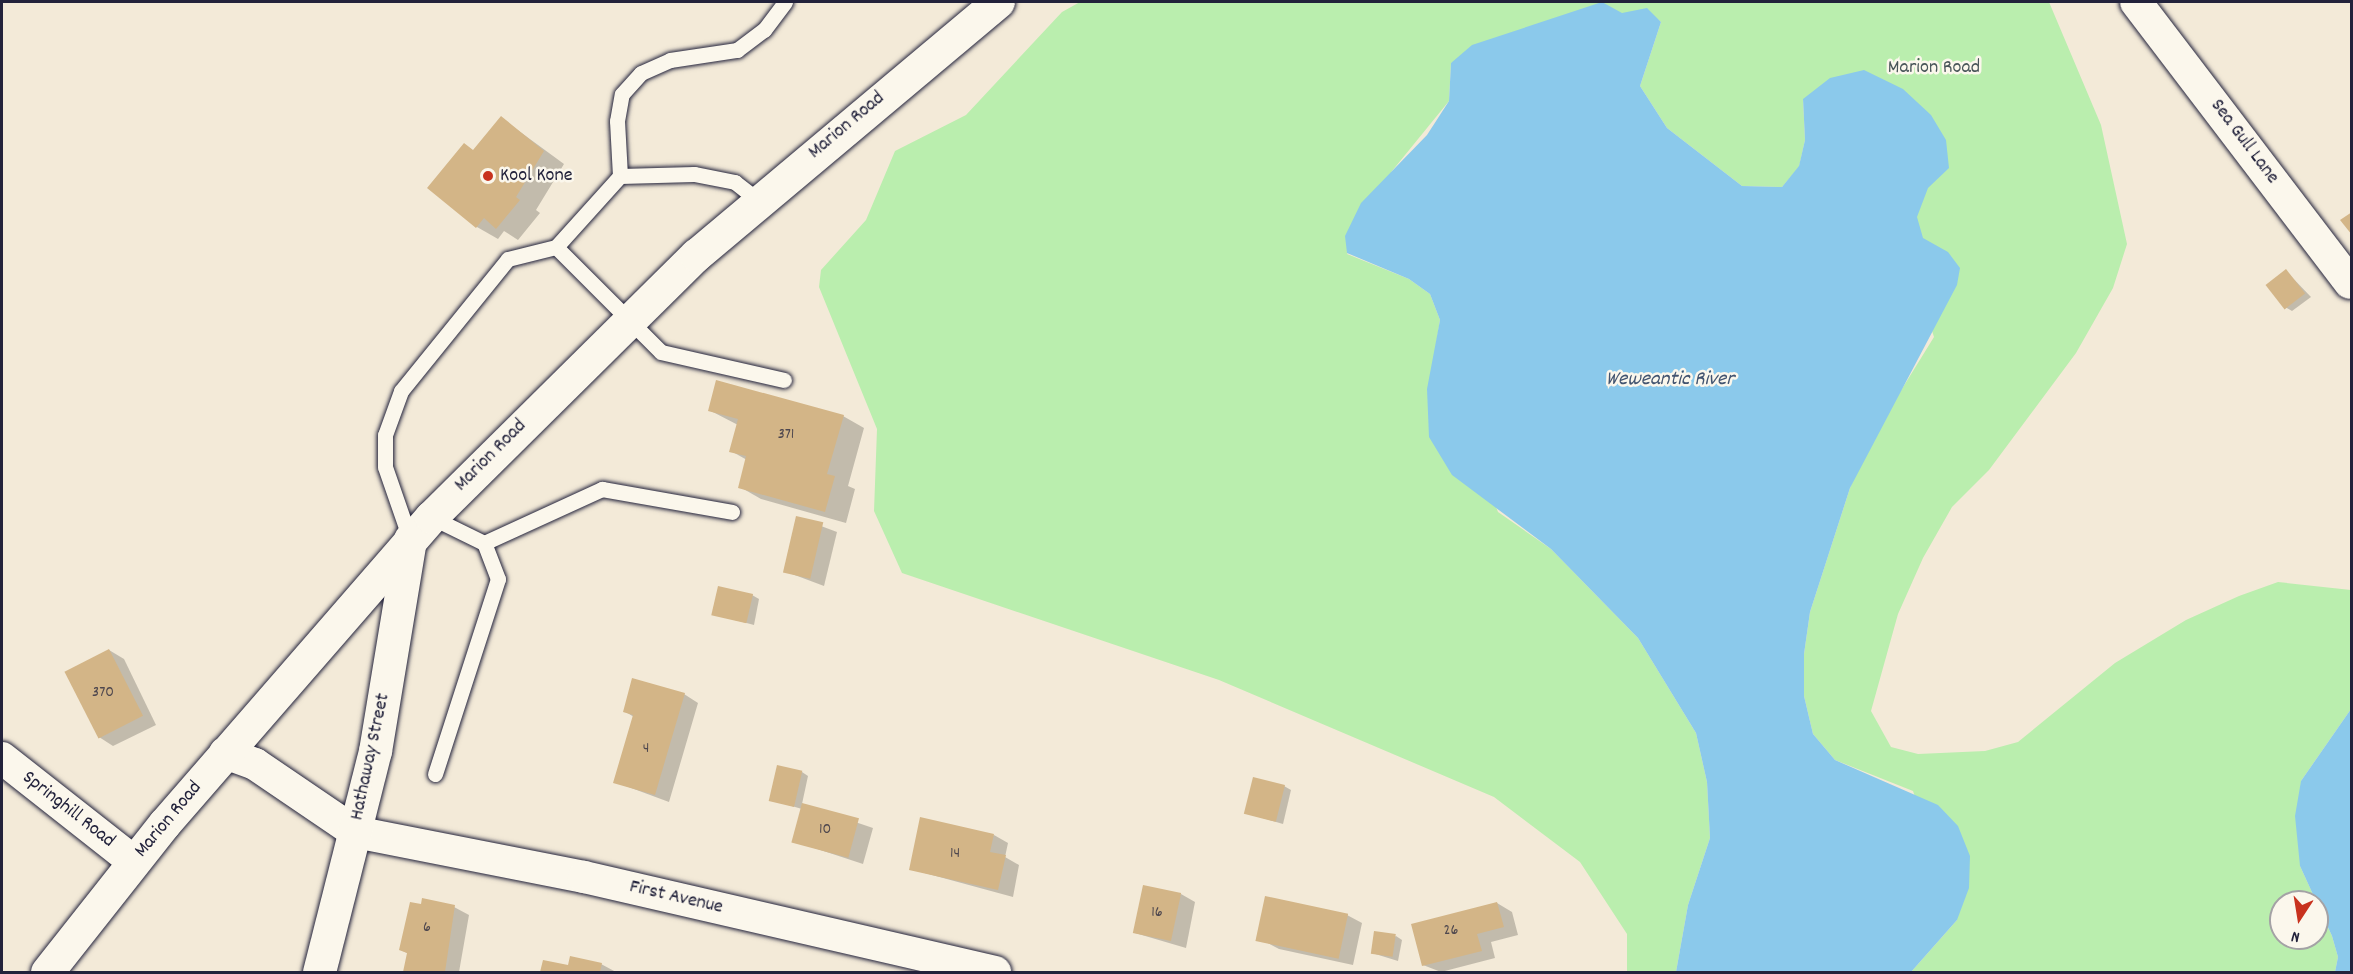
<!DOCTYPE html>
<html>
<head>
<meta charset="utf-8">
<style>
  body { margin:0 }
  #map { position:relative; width:2353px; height:974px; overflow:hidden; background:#f3ead8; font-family:Dekko,sans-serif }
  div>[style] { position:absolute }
  .green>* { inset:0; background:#baeeae }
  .water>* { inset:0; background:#8bc9eb }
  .shadow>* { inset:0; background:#0003 }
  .building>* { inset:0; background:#d3b587; transform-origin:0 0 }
  .roads { filter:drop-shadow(0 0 2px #22223b) drop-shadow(0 0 2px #22223b) }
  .lane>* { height:15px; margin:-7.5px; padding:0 7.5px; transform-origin:7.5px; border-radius:7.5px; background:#fbf7ec }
  .street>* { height:32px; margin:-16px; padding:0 16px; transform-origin:16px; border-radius:16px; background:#fbf7ec }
  .secondary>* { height:33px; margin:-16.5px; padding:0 16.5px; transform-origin:16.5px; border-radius:16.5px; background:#fbf7ec }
  .primary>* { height:33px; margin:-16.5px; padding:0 16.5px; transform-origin:16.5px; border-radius:16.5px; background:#fbf7ec }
  .dots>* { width:16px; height:16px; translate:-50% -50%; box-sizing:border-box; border:3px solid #fbf7ec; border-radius:50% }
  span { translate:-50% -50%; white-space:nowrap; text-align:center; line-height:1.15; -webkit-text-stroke:5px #fbf7ec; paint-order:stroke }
  .number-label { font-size:16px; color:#4e474e }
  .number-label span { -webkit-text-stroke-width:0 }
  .park-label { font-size:20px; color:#485558 }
  .street-label { font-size:20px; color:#22223b }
  .poi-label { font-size:20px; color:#22223b }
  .left { translate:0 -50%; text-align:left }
  .water-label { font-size:21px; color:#425470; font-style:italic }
  .frame { position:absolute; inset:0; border:3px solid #22223b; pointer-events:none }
  .north { position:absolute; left:2269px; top:890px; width:60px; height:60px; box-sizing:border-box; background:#fbf7ec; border:2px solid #a4a2a5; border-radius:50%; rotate:192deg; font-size:16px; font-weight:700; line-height:24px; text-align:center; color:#22223b }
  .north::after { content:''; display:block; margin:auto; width:21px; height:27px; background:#c8321e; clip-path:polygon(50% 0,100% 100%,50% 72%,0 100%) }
</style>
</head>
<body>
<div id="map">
  <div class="green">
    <i style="clip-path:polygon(evenodd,1080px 2px,2049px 2px,2101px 125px,2127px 244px,2113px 288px,2076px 353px,1989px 470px,1952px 507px,1923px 558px,1898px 614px,1871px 711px,1891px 747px,1918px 754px,1985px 751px,2018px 742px,2115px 663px,2186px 620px,2239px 596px,2278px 582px,2351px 590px,2351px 709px,2301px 781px,2300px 866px,2332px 936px,2338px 957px,2335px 972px,1911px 972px,1957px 920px,1913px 791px,1835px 760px,1813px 734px,1804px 696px,1804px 654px,1810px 612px,1850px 488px,1871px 439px,1934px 337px,1902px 236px,1803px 99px,1805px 140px,1799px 167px,1782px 187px,1742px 186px,1667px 128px,1640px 86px,1661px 22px,1645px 9px,1451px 63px,1449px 101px,1392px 171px,1347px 254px,1409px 279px,1430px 294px,1440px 320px,1435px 351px,1498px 512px,1551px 549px,1638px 638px,1696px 733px,1707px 782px,1710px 838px,1688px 905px,1676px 972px,1627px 972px,1627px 934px,1580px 862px,1494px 797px,1219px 680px,902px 573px,874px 511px,877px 429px,819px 287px,821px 270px,866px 220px,895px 151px,966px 115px,1062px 12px,1080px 2px,2281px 902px,2317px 902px,2317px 938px,2281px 938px,2281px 902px)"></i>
  </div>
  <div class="water">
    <i style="clip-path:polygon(1602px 2px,1622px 13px,1647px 8px,1661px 22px,1640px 86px,1667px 128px,1742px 186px,1782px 187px,1799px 166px,1805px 140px,1803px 99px,1830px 78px,1864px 70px,1903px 89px,1931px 115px,1946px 140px,1949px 168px,1928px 188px,1917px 217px,1923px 238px,1948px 252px,1960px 268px,1957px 285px,1850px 488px,1810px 612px,1804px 654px,1804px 696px,1813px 734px,1835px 760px,1938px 805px,1958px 826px,1970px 856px,1969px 888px,1957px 920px,1911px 972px,1676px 972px,1688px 905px,1710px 838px,1707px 782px,1696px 733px,1638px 638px,1551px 549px,1452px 475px,1429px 437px,1427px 389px,1440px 320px,1430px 294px,1409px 279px,1347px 253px,1345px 236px,1361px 203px,1427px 135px,1449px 101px,1451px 63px,1472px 45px)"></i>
    <i style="clip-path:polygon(2351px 709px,2351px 972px,2335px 972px,2338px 957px,2332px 936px,2300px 866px,2295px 816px,2301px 781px)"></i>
  </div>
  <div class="shadow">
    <i style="clip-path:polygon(501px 118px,564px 164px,536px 210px,540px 213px,518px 240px,504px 231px,498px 239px,477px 227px,465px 145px,474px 151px)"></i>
    <i style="clip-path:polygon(2286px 271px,2311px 297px,2292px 311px,2285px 307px)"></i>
    <i style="clip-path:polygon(709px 410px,843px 416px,864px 428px,848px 486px,855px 489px,846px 523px,761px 499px,740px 487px,747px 460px,731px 451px,738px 425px)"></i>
    <i style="clip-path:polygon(797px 517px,837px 532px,824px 586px,784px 571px)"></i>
    <i style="clip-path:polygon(752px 595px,759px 599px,754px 625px,713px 614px)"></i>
    <i style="clip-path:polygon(109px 650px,124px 659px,156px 725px,113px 746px,99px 737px)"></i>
    <i style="clip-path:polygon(684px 694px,698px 703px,669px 802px,615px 782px,634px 717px,624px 711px)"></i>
    <i style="clip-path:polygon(802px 772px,808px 776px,802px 804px,873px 828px,863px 864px,793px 841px,802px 809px,771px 800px)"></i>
    <i style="clip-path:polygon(1284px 786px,1291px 790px,1283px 824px,1246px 813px)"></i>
    <i style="clip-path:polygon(994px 835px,1008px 843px,1005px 857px,1019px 865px,1013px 897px,910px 869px)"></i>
    <i style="clip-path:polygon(1181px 894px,1195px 902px,1186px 948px,1135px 933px)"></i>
    <i style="clip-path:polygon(1497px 903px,1512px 912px,1518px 935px,1491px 942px,1495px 958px,1441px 972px,1423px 965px)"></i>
    <i style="clip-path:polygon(454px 907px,469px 915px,459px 972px,404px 972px,409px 954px,401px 950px)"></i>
    <i style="clip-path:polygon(1347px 915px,1362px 923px,1353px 965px,1279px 949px,1264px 941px)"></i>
    <i style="clip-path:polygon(1396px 936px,1402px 940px,1398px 961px,1372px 953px)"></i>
    <i style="clip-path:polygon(544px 962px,570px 967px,601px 964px,616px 972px,542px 972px)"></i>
  </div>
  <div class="building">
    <i style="clip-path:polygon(501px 116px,544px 151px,516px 197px,520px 200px,496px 229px,484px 218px,476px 228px,427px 188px,464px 143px,473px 150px)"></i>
    <i style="clip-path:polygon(2352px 212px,2352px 235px,2340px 220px)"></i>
    <i style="left:2286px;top:269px;width:31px;height:26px;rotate:52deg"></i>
    <i style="clip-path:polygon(716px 380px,844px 415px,827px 474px,835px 476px,825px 512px,738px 488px,746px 456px,729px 452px,738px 419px,708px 411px)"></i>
    <i style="left:796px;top:516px;width:28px;height:58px;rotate:13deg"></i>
    <i style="left:718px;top:586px;width:36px;height:30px;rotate:13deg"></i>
    <i style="left:109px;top:649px;width:75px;height:50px;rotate:63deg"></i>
    <i style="clip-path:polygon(632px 678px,685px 693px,655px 795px,613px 783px,633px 715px,623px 712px)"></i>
    <i style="left:777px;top:765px;width:26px;height:37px;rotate:13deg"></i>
    <i style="left:1253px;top:777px;width:33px;height:38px;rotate:14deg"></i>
    <i style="left:802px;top:803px;width:59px;height:41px;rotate:15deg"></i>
    <i style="clip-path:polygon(920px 817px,994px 834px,990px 852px,1006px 855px,998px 890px,909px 870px)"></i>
    <i style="left:1143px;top:885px;width:39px;height:49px;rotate:12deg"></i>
    <i style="left:1265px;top:896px;width:85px;height:46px;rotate:12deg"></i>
    <i style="clip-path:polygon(422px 898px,455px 905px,445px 972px,403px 972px,407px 953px,399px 950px,410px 902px,421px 904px)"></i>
    <i style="clip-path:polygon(1497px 902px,1504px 927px,1477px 934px,1482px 951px,1422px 966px,1411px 924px)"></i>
    <i style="left:1374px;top:931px;width:22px;height:23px;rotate:8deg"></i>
    <i style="clip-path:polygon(570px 956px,602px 963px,600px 972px,540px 972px,543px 960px,568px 965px)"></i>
  </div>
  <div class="roads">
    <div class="lane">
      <i style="left:620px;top:176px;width:96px;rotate:132deg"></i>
      <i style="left:556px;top:247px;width:148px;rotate:45deg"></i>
      <i style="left:661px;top:352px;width:126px;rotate:12.8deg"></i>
      <i style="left:759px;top:201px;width:31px;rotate:-142deg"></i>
      <i style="left:735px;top:182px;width:42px;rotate:-169deg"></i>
      <i style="left:694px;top:174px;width:74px;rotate:178.5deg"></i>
      <i style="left:620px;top:176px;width:55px;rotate:-93.1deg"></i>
      <i style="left:617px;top:121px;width:27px;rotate:-80deg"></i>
      <i style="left:622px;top:94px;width:28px;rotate:-48deg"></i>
      <i style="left:641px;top:73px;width:32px;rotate:-24deg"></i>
      <i style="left:670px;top:60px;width:68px;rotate:-8.5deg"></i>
      <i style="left:737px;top:50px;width:34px;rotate:-37deg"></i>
      <i style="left:764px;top:30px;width:35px;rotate:-53deg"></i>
      <i style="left:431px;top:517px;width:59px;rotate:26.1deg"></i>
      <i style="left:484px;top:543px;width:130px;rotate:-24.6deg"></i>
      <i style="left:602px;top:489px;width:132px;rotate:10deg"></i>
      <i style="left:410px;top:539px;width:76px;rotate:-109.1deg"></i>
      <i style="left:385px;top:467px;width:32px;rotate:-90deg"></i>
      <i style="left:385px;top:435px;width:47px;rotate:-70deg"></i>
      <i style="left:401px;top:391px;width:170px;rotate:-51deg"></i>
      <i style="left:508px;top:259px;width:49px;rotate:-14deg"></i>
      <i style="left:435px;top:774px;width:205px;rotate:-72.1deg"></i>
      <i style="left:498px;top:579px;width:39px;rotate:-111deg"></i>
    </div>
    <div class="street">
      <i style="left:2136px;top:2px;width:353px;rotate:52.7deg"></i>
      <i style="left:225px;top:753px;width:32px;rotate:20deg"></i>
      <i style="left:255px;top:764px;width:121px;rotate:34.2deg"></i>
      <i style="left:355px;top:832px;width:233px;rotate:11.1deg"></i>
      <i style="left:584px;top:877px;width:422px;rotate:13deg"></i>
      <i style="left:2px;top:758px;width:168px;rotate:38.2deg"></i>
    </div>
    <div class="secondary">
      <i style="left:319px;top:972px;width:228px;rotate:-75.8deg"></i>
      <i style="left:375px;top:751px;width:215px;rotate:-80.6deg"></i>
    </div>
    <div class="primary">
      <i style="left:47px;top:972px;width:189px;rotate:-51.7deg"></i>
      <i style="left:164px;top:824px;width:407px;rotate:-49deg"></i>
      <i style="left:431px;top:517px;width:373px;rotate:-44.7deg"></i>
      <i style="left:696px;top:255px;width:394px;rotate:-40deg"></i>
    </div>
  </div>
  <div class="dots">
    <i style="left:488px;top:176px;background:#c8321e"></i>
  </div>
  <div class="number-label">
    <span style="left:786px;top:435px">371</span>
    <span style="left:103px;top:693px">370</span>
    <span style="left:646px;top:749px">4</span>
    <span style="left:825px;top:830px">10</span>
    <span style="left:955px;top:854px">14</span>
    <span style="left:1157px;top:913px">16</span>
    <span style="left:427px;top:928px">6</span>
    <span style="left:1451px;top:931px">26</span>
  </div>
  <div class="park-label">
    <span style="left:1934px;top:68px">Marion Road</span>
  </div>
  <div class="street-label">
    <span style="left:847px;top:126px;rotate:-40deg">Marion Road</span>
    <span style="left:2244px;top:142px;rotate:53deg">Sea Gull Lane</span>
    <span style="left:491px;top:456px;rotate:-45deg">Marion Road</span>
    <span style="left:371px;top:757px;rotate:-78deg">Hathaway Street</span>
    <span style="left:68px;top:810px;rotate:38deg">Springhill Road</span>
    <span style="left:169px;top:820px;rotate:-50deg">Marion Road</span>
    <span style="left:676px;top:898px;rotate:13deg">First Avenue</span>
  </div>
  <div class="poi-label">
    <span class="left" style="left:500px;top:176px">Kool Kone</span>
  </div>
  <div class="water-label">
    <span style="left:1670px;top:380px">Weweantic River</span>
  </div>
  <div class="frame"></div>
  <div class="north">N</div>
</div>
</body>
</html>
